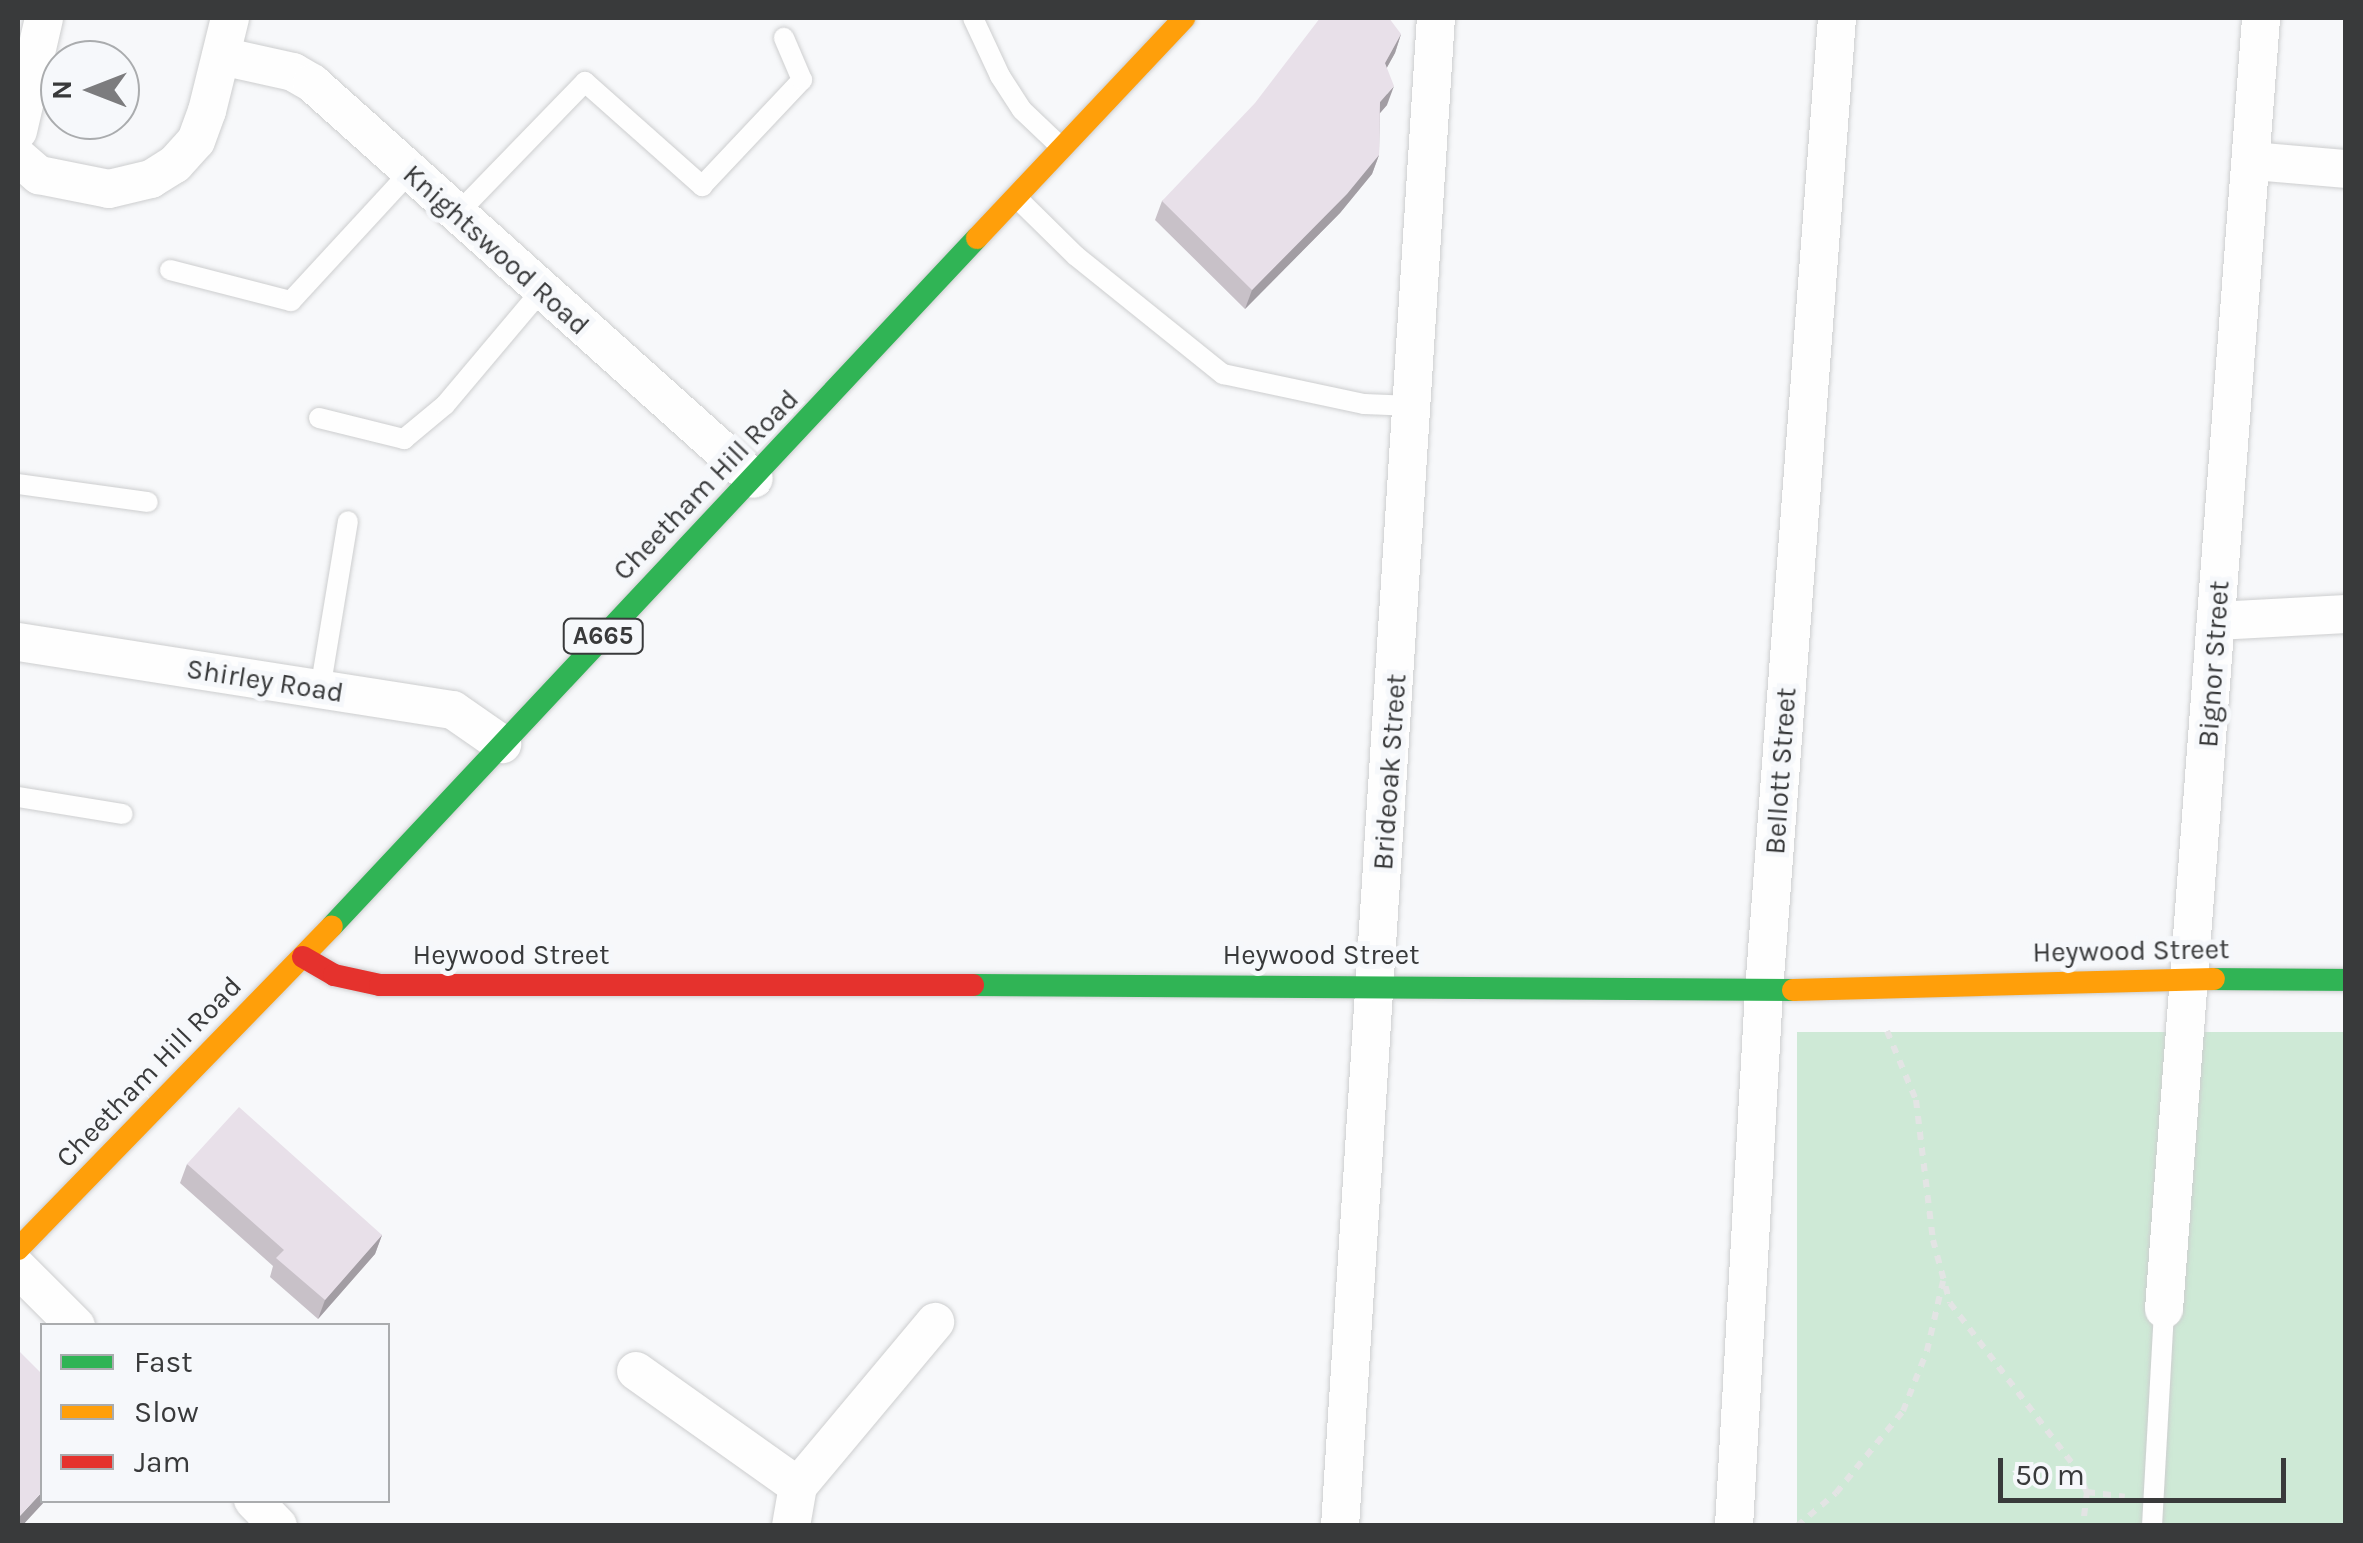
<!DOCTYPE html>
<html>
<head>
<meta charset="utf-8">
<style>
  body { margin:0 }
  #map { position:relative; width:2363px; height:1543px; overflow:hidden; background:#f7f8fa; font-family:Karla,sans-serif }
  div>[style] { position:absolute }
  .green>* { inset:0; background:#cee9d6; transform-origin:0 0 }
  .path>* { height:6px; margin-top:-3px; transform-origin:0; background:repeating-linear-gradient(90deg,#e3e4e4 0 8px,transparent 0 16px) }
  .roads { filter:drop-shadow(0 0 2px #cdcecf) drop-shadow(0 0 2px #cdcecf) }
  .lane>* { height:20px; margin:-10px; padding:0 10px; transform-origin:10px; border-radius:10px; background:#fefefe }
  .street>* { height:38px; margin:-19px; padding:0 19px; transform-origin:19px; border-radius:19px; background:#fefefe }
  .fast>* { height:22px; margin:-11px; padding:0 11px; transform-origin:11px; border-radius:11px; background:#30b455 }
  .slow>* { height:22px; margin:-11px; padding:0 11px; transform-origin:11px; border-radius:11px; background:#ff9f0a }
  .jam>* { height:22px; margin:-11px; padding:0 11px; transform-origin:11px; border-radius:11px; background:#e5322d }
  .wall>* { inset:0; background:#c8c1c8 }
  .shaded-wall>* { inset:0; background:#a29da3 }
  .building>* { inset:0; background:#e8e0e9 }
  span { translate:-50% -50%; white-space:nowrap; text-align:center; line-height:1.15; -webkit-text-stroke:10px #f6f8fb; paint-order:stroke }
  .shield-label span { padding:2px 8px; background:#f6f8fb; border:2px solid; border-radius:8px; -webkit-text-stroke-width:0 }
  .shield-label { font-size:25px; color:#393a3b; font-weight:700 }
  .street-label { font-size:28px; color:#393a3b }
  .frame { position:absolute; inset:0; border:20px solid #393a3b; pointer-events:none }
  .legend { position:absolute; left:40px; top:1323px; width:350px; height:180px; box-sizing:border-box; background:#f6f8fb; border:2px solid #aaacae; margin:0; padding:12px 18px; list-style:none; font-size:30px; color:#393a3b }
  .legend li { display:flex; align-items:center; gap:20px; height:50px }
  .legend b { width:50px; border:2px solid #aaacae }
  .north { position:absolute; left:40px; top:40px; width:100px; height:100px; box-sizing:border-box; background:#f6f8fb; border:2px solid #aaacae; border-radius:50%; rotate:270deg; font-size:28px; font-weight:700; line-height:40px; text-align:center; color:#393a3b }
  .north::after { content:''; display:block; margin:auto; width:35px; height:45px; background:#7c7c7e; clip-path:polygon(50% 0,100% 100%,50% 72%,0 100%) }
  .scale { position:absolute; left:1998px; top:1458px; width:288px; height:45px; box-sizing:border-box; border:5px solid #393a3b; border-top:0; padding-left:12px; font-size:30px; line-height:35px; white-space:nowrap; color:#393a3b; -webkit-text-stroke:8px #f6f8fb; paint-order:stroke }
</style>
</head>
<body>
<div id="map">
  <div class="green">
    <i style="left:2345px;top:1032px;width:493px;height:548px;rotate:90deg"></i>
  </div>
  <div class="path">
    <i style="left:1887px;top:1031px;width:75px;rotate:67.2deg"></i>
    <i style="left:1916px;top:1100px;width:141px;rotate:83.1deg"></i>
    <i style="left:1933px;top:1240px;width:65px;rotate:74.9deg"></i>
    <i style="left:1950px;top:1303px;width:210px;rotate:52.7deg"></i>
    <i style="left:2077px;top:1470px;width:24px;rotate:66deg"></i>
    <i style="left:2087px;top:1492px;width:34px;rotate:97deg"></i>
    <i style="left:2087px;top:1492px;width:38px;rotate:7deg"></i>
    <i style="left:1797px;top:1526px;width:51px;rotate:-40.2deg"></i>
    <i style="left:1836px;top:1493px;width:106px;rotate:-50.7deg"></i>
    <i style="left:1903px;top:1411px;width:65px;rotate:-68.2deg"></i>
    <i style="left:1927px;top:1351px;width:72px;rotate:-77.1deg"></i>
  </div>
  <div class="roads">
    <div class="lane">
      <i style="left:973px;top:18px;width:64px;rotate:65deg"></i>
      <i style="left:1000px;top:76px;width:40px;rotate:57.1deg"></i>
      <i style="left:1022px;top:110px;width:54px;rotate:43.5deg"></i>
      <i style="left:1018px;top:199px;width:81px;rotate:44.5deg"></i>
      <i style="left:1076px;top:256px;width:189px;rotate:38.8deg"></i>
      <i style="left:1223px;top:374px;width:144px;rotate:12deg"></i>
      <i style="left:1364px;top:404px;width:49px;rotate:2.3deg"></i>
      <i style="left:457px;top:214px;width:184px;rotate:-45.9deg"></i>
      <i style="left:585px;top:82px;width:157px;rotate:41.6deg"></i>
      <i style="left:702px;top:186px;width:146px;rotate:-46.7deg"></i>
      <i style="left:802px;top:80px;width:46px;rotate:-113.2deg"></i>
      <i style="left:170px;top:270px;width:125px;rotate:14.4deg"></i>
      <i style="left:291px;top:301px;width:176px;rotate:-47.3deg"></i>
      <i style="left:319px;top:418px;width:88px;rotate:13.9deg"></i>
      <i style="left:404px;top:439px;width:53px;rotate:-39.7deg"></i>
      <i style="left:445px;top:405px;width:149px;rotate:-49.9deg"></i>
      <i style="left:18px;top:484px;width:131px;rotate:7.9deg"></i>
      <i style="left:320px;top:690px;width:171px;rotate:-80.6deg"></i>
      <i style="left:18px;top:797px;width:106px;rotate:9.2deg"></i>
      <i style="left:2152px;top:1526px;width:217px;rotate:-86.8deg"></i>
    </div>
    <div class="street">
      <i style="left:221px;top:56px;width:74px;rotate:12.5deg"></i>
      <i style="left:293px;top:72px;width:22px;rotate:30deg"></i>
      <i style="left:312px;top:83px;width:593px;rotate:41.86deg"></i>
      <i style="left:18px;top:131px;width:116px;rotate:-77deg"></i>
      <i style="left:18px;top:157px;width:28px;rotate:41deg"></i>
      <i style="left:39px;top:175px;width:71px;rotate:11.3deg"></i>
      <i style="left:109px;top:189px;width:43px;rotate:-13.4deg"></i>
      <i style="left:151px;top:179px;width:28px;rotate:-32deg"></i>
      <i style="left:175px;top:164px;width:31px;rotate:-48deg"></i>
      <i style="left:196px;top:141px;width:32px;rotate:-70deg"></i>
      <i style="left:207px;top:111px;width:96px;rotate:-76.1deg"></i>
      <i style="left:2253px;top:161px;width:93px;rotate:4.9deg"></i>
      <i style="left:2217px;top:621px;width:129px;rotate:-3.1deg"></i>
      <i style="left:18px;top:642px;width:440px;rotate:8.9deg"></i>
      <i style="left:453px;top:710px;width:60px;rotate:34.8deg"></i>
      <i style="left:18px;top:1268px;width:82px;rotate:45deg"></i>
      <i style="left:2164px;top:1309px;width:1295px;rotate:-85.7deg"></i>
      <i style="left:636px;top:1371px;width:199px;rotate:35.4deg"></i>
      <i style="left:253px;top:1500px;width:36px;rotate:46deg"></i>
      <i style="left:791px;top:1526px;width:41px;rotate:-80.1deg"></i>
      <i style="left:798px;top:1486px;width:214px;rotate:-50.1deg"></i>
      <i style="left:1340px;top:1526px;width:1511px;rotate:-86.36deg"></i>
      <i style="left:1734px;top:1526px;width:536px;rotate:-86.79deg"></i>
      <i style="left:1764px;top:991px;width:976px;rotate:-85.71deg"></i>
    </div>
    <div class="fast">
      <i style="left:332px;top:926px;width:943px;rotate:-46.85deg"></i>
      <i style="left:2214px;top:979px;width:132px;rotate:0.4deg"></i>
      <i style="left:973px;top:985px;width:820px;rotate:0.35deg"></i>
    </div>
    <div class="slow">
      <i style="left:977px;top:238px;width:302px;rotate:-46.7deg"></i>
      <i style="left:1793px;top:990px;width:421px;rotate:-1.5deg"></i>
      <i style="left:18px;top:1249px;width:450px;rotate:-45.8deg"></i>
    </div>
    <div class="jam">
      <i style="left:303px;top:957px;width:36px;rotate:30deg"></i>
      <i style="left:334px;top:975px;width:47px;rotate:12.3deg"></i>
      <i style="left:380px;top:985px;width:593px"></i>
    </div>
  </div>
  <div class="wall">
    <i style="clip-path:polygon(1401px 34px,1395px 53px,1387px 67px,1387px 105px,1380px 113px,1379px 155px,1372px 174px,1340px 213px,1245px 309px,1155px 220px,1162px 201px)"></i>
    <i style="clip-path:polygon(187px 1164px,382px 1235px,375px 1254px,318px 1319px,270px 1277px,273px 1266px,180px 1183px)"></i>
  </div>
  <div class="shaded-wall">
    <i style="clip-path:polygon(1401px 34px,1395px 53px,1379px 82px,1385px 63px)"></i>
    <i style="clip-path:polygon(1394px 86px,1387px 105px,1373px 121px,1380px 102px)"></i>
    <i style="clip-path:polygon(1379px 155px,1372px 174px,1340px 213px,1245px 309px,1252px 290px)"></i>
    <i style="clip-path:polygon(382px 1235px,375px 1254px,318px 1319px,325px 1300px)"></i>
    <i style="clip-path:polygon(42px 1492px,42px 1500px,46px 1500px,22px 1526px,18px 1526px,18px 1518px)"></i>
  </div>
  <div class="building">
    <i style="clip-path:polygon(1320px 18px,1389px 18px,1401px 34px,1385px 63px,1394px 86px,1380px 102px,1379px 155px,1347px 194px,1252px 290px,1162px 201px,1255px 103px)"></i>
    <i style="clip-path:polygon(239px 1107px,382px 1235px,325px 1300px,276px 1258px,284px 1250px,187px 1164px)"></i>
    <i style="clip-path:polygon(18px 1350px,42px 1374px,42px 1492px,18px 1518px)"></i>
  </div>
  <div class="shield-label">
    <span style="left:603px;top:636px">A665</span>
  </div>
  <div class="street-label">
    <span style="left:496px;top:250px;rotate:42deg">Knightswood Road</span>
    <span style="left:706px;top:485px;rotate:-46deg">Cheetham Hill Road</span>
    <span style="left:2214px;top:664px;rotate:-86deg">Bignor Street</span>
    <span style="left:265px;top:681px;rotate:9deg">Shirley Road</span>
    <span style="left:1781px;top:771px;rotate:-86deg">Bellott Street</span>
    <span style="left:1390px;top:772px;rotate:-86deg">Brideoak Street</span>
    <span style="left:2131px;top:951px;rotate:-1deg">Heywood Street</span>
    <span style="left:511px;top:955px">Heywood Street</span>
    <span style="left:1321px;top:955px">Heywood Street</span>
    <span style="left:149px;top:1072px;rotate:-46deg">Cheetham Hill Road</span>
  </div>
  <div class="frame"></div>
  <ul class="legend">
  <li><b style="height:12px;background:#30b455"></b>Fast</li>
  <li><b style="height:12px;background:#ff9f0a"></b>Slow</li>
  <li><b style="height:12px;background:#e5322d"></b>Jam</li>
  </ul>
  <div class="north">N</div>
  <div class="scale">50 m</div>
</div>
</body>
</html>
